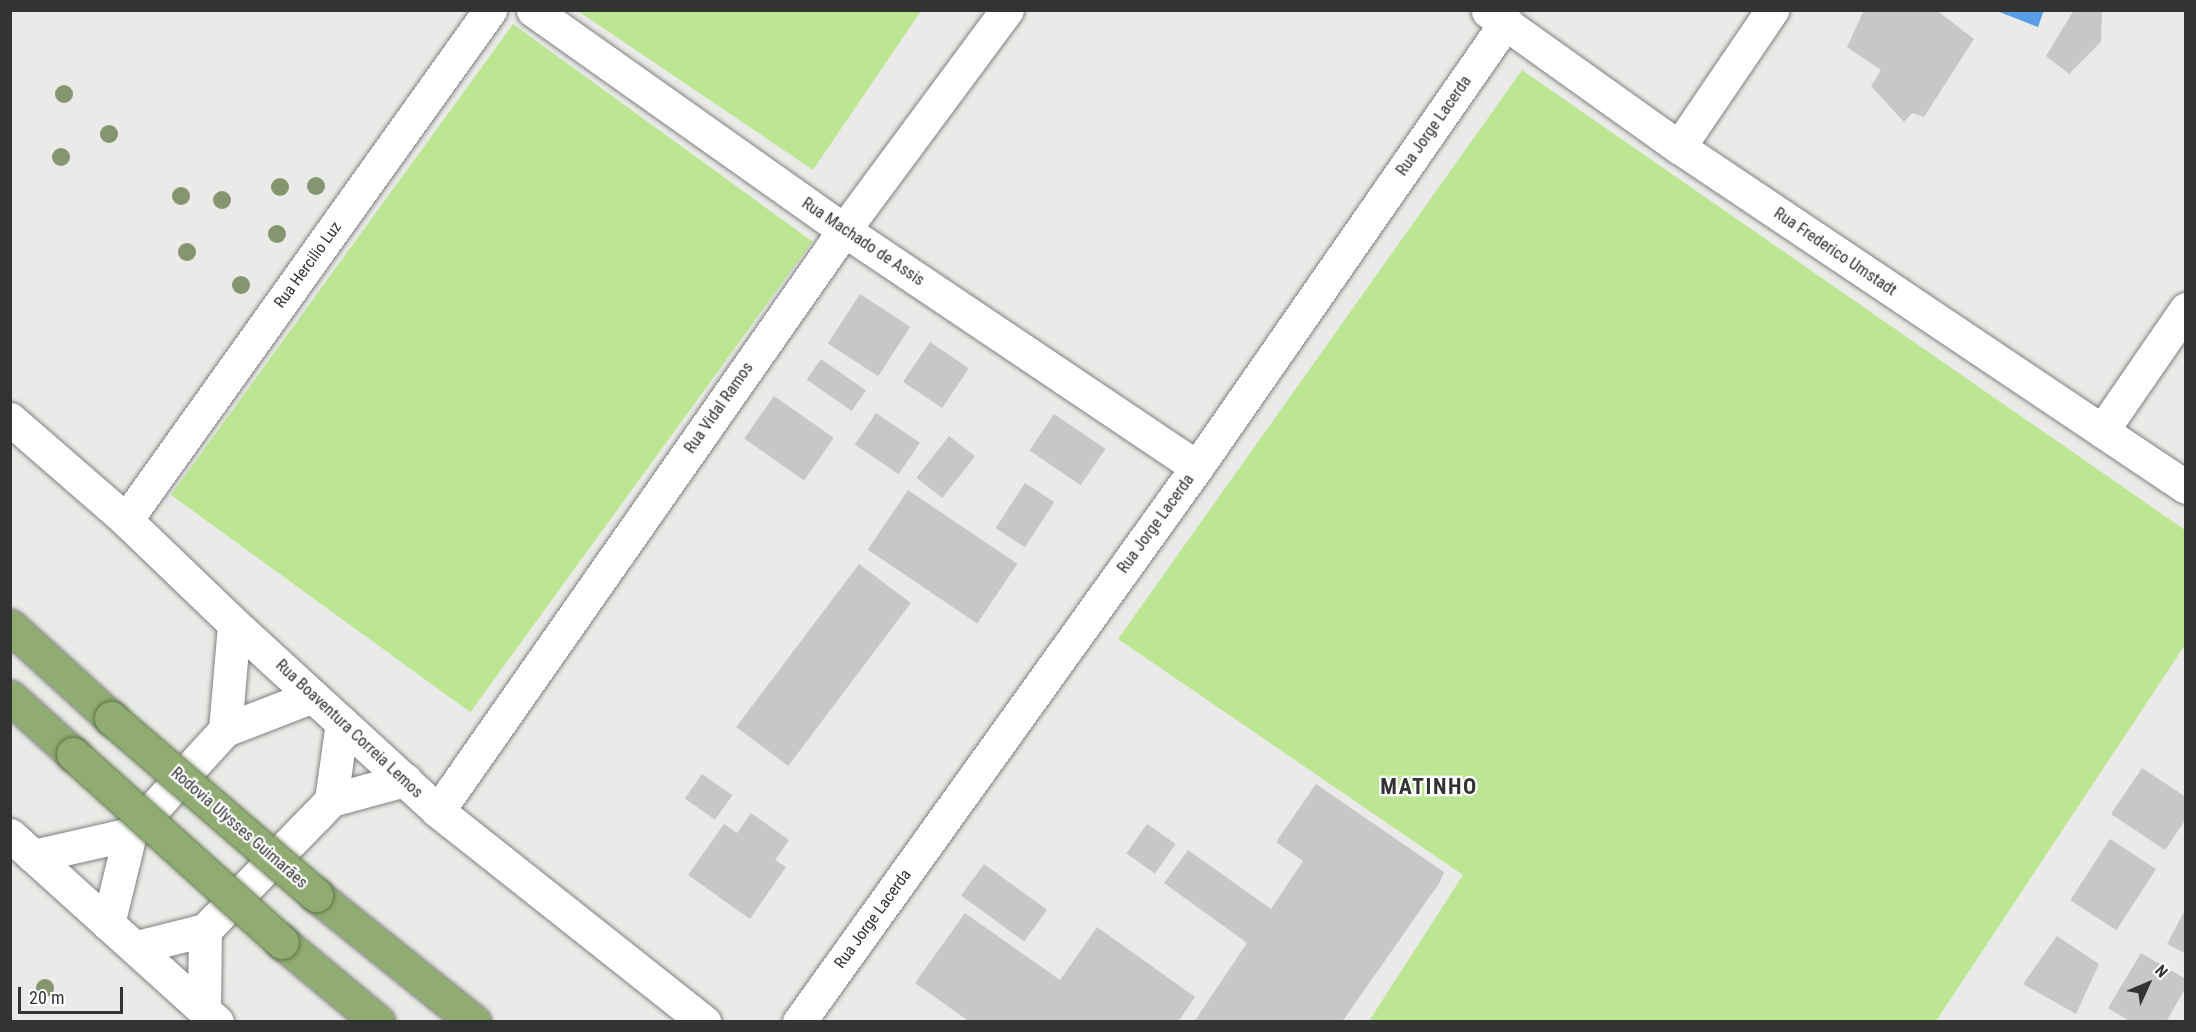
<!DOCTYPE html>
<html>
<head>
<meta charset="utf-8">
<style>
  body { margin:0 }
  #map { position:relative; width:2196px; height:1032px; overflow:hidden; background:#eaebe8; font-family:"Roboto Condensed",sans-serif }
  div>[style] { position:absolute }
  .green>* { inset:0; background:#bde694; transform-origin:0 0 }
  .water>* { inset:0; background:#589fe7 }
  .building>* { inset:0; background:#c7c8c5; transform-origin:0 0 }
  .roads { filter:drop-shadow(0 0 2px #7f817e) drop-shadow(0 0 2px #7f817e) }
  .minor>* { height:33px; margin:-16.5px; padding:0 16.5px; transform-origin:16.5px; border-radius:16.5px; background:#fff }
  .tertiary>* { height:33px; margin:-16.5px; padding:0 16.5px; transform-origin:16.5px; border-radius:16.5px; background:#fff }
  .trunk>* { height:33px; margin:-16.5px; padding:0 16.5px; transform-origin:16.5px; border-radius:16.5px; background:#90ac73 }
  .bridges { filter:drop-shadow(0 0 2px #5e7446) drop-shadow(0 0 2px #5e7446) }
  .trunk-bridge>* { height:33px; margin:-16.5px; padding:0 16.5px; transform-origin:16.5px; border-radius:16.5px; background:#90ac73 }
  .trees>* { width:18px; height:18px; margin:-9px; border-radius:50%; background:#85956f }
  span { translate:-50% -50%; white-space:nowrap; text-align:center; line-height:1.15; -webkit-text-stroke:4.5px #fff; paint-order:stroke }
  .street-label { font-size:16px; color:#333332 }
  .district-label { font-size:22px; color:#333332; font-weight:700; letter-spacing:1.5px }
  .frame { position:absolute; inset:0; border:12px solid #333332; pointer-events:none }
  .north { position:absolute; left:2118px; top:954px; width:60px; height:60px; -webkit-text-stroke:4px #fff; paint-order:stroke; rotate:46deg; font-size:16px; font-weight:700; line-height:24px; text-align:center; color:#333332 }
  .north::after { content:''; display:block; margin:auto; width:21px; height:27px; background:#333332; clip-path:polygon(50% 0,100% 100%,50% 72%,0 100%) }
  .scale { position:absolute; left:18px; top:987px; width:105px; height:27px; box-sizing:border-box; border:3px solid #333332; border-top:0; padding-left:8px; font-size:18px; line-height:21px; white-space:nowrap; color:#333332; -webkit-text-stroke:4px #fff; paint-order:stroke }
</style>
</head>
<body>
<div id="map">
  <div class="green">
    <i style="clip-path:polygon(578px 11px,921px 11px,813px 170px)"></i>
    <i style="left:513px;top:24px;width:370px;height:582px;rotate:36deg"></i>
    <i style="clip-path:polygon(1522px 70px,2185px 530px,2185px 645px,1936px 1021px,1369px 1021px,1463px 875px,1118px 639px)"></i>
  </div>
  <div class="water">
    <i style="clip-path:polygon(2044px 10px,2038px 27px,1997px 11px,1997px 10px)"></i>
  </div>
  <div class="building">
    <i style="clip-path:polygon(1864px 10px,1936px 10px,1974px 39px,1924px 117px,1912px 113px,1904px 122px,1871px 86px,1881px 70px,1847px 47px)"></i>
    <i style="clip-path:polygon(2074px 10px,2102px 11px,2101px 42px,2069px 74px,2046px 56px)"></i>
    <i style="left:860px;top:294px;width:60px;height:59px;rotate:33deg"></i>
    <i style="left:930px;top:342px;width:47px;height:48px;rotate:34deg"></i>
    <i style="left:821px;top:359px;width:55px;height:25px;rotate:35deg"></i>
    <i style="left:774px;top:396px;width:73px;height:52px;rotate:35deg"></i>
    <i style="left:876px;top:413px;width:53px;height:38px;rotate:34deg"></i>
    <i style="left:1054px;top:414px;width:62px;height:44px;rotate:34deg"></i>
    <i style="left:949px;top:436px;width:33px;height:53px;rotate:38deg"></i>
    <i style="left:1025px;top:483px;width:35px;height:54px;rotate:33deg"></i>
    <i style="left:908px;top:490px;width:132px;height:72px;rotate:34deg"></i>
    <i style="left:859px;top:564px;width:65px;height:204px;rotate:37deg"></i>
    <i style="clip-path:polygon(2142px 768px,2186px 797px,2186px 819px,2165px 850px,2111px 814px)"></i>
    <i style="left:702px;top:774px;width:37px;height:30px;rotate:35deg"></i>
    <i style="clip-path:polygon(1316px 784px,1444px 872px,1440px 882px,1342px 1022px,1194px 1022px,1247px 943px,1164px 883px,1188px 850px,1271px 909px,1303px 861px,1276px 842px)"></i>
    <i style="clip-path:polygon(751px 813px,789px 840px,775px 860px,786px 867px,750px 919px,688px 875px,724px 824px,737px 833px)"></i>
    <i style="left:1147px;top:824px;width:35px;height:36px;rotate:35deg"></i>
    <i style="left:2110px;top:839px;width:55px;height:73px;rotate:33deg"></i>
    <i style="left:984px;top:864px;width:78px;height:39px;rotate:36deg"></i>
    <i style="clip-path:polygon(2186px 908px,2186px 954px,2167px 944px)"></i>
    <i style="clip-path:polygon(965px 913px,1060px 980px,1097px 927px,1195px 997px,1178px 1022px,970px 1022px,915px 983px)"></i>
    <i style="clip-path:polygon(2057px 936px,2099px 964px,2076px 1014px,2023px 984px)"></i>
    <i style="clip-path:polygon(2141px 953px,2186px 979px,2186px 987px,2166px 1022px,2131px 1022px,2108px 1008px)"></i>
  </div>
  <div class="roads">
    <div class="minor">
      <i style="left:533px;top:10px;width:381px;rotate:35.3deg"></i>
      <i style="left:844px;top:230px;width:425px;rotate:33.9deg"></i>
      <i style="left:1488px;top:11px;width:234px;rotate:35.5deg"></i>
      <i style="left:1679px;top:147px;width:610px;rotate:33.85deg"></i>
      <i style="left:1679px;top:147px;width:166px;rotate:-55.8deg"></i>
      <i style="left:2102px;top:431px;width:148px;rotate:-55.5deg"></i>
      <i style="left:126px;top:520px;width:627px;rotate:-54.48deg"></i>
      <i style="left:438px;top:811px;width:709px;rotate:-55.05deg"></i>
      <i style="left:844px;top:230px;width:274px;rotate:-53.5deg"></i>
      <i style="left:799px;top:1022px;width:683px;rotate:-54.36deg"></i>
      <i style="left:1197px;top:467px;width:542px;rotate:-55.22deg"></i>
    </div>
    <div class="tertiary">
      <i style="left:10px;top:419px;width:154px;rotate:41deg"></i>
      <i style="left:126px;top:520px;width:150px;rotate:43.9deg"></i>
      <i style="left:234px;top:624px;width:277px;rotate:42.5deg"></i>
      <i style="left:438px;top:811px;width:340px;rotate:38.4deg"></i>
      <i style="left:225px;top:730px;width:106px;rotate:-85.1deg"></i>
      <i style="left:331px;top:800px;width:77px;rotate:-15.1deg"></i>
      <i style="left:10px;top:835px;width:279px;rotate:42.1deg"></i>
      <i style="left:33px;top:856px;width:99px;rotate:-12.8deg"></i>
      <i style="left:108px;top:924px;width:93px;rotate:-76.3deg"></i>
      <i style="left:130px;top:834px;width:141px;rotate:-47.6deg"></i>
      <i style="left:225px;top:730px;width:94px;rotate:-21.1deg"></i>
      <i style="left:137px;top:947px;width:70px;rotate:-14deg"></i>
      <i style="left:205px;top:930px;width:161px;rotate:-45.8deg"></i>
      <i style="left:317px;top:815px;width:21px;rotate:-47deg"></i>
      <i style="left:331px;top:800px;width:78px;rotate:-81.9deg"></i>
      <i style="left:204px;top:1009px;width:79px;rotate:-89.3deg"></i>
    </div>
    <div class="trunk">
      <i style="left:10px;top:626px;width:137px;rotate:42.3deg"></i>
      <i style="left:10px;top:697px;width:85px;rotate:42.1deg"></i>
      <i style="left:316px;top:895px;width:203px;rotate:38.8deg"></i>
      <i style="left:282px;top:942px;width:125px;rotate:39.8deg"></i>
    </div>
  </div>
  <div class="bridges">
    <div class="trunk-bridge">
      <i style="left:111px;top:718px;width:271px;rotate:40.8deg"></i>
      <i style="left:73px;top:754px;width:281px;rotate:42deg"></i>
    </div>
  </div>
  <div class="trees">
    <i style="left:64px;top:94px"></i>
    <i style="left:109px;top:134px"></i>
    <i style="left:61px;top:157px"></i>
    <i style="left:316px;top:186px"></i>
    <i style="left:280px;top:187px"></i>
    <i style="left:181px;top:196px"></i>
    <i style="left:222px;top:200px"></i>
    <i style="left:277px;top:234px"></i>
    <i style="left:187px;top:252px"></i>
    <i style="left:241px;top:285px"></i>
    <i style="left:45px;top:988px"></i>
  </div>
  <div class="street-label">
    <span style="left:1434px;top:126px;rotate:-55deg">Rua Jorge Lacerda</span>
    <span style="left:863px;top:242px;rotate:34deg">Rua Machado de Assis</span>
    <span style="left:1835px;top:252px;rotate:34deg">Rua Frederico Umstadt</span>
    <span style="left:308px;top:265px;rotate:-54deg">Rua Hercilio Luz</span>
    <span style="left:719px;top:408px;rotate:-55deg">Rua Vidal Ramos</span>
    <span style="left:1156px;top:524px;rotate:-54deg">Rua Jorge Lacerda</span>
    <span style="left:349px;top:729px;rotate:43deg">Rua Boaventura Correia Lemos</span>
    <span style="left:239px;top:828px;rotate:41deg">Rodovia Ulysses Guimarães</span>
    <span style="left:873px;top:919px;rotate:-54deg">Rua Jorge Lacerda</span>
  </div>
  <div class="district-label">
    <span style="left:1429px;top:787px">MATINHO</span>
  </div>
  <div class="frame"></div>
  <div class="north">N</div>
  <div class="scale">20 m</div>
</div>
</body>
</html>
